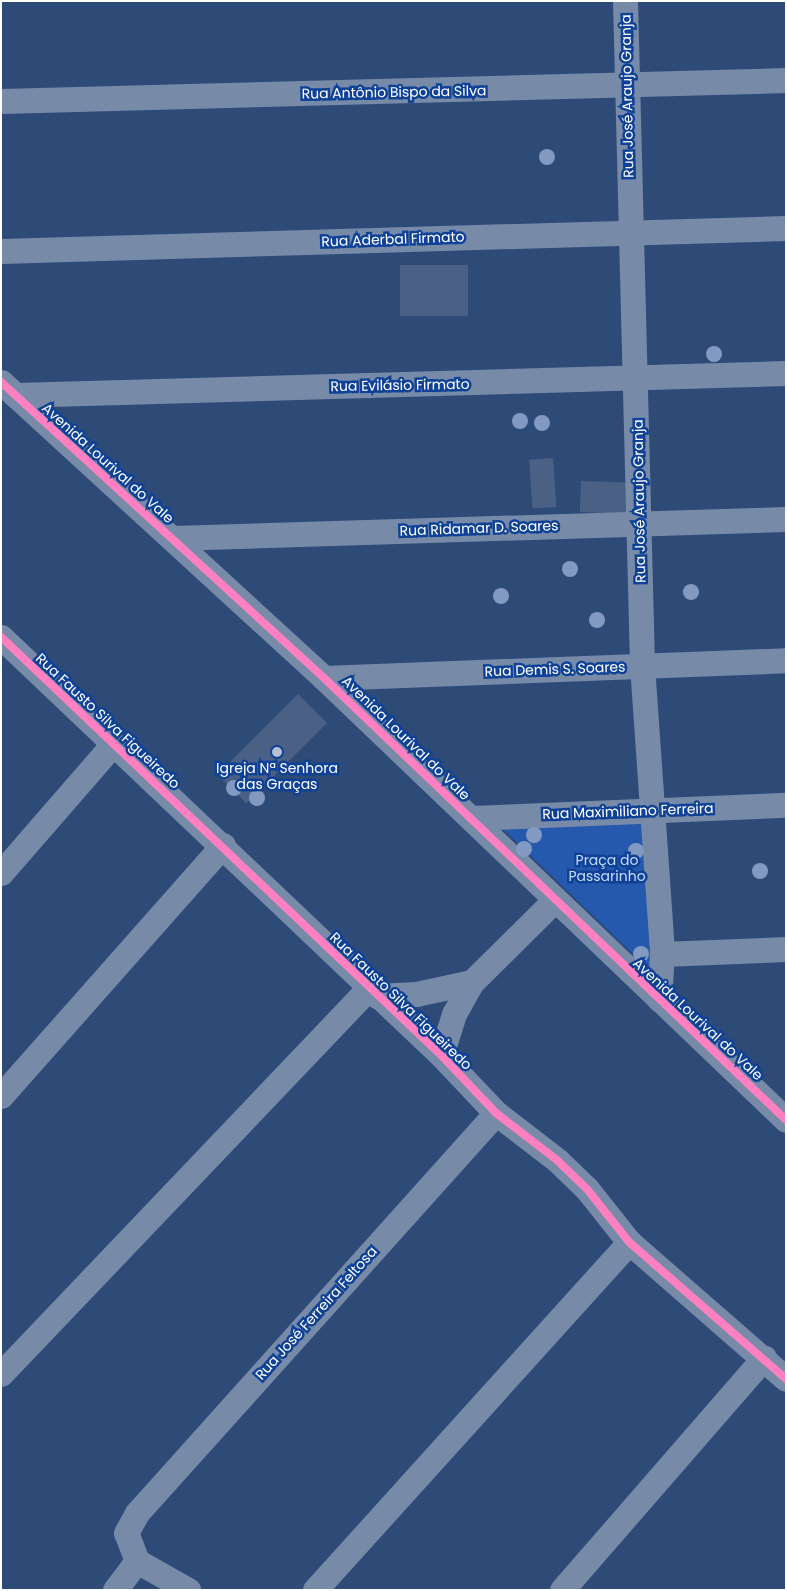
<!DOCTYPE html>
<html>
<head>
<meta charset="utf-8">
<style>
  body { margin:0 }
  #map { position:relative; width:787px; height:1591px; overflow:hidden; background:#2e4a77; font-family:Poppins,sans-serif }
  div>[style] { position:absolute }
  .green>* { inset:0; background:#2459ad }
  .building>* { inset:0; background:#4a6185; transform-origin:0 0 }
  .street>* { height:25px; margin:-12.5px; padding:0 12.5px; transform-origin:12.5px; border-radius:12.5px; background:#778ba9 }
  .cycleway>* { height:8px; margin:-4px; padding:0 4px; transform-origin:4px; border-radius:4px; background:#ff80c0 }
  .trees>* { width:16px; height:16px; margin:-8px; border-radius:50%; background:#829ac1 }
  .dots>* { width:14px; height:14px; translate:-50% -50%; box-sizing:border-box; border:2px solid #0f4296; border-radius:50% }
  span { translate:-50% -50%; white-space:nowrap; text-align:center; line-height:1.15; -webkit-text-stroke:5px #0f4296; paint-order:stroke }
  .street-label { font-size:14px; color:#fff }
  .poi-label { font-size:14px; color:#fff }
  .park-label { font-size:14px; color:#c6dcfe }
  .frame { position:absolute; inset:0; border:2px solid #fff; pointer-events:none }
</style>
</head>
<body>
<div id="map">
  <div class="green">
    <i style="clip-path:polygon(651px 823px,654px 974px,501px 827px)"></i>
  </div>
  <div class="building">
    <i style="left:400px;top:265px;width:68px;height:51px"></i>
    <i style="left:553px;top:458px;width:49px;height:24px;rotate:86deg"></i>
    <i style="left:581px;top:481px;width:50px;height:31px;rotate:2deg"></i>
    <i style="left:298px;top:694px;width:41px;height:114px;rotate:45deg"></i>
  </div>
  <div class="street">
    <i style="left:625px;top:1px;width:664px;rotate:88.53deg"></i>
    <i style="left:642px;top:665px;width:290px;rotate:86deg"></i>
    <i style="left:662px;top:954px;width:45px;rotate:93.8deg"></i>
    <i style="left:1px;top:101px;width:785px;rotate:-1.53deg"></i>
    <i style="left:1px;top:251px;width:785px;rotate:-1.68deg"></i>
    <i style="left:1px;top:382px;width:438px;rotate:42.5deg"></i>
    <i style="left:324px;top:678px;width:639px;rotate:43.73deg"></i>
    <i style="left:15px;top:395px;width:771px;rotate:-1.63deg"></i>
    <i style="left:172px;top:538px;width:614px;rotate:-1.77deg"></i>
    <i style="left:1px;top:637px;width:607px;rotate:43.53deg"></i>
    <i style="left:441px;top:1055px;width:80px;rotate:46.5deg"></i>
    <i style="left:496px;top:1113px;width:78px;rotate:37.7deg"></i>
    <i style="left:558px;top:1161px;width:40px;rotate:44deg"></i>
    <i style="left:587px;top:1189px;width:68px;rotate:51.6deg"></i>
    <i style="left:629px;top:1242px;width:208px;rotate:41.1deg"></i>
    <i style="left:324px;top:678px;width:462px;rotate:-2.2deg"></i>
    <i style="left:471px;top:818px;width:315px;rotate:-2.4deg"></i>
    <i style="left:1px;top:873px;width:171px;rotate:-49deg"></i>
    <i style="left:662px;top:954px;width:124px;rotate:-2.3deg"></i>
    <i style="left:377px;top:996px;width:39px;rotate:-3deg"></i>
    <i style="left:416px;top:994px;width:57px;rotate:-12.1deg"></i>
    <i style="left:441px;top:1055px;width:43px;rotate:-72.4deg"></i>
    <i style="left:454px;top:1014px;width:37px;rotate:-61deg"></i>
    <i style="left:472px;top:982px;width:117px;rotate:-44.7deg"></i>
    <i style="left:1px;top:1096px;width:335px;rotate:-48.5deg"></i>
    <i style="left:1px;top:1374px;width:533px;rotate:-46.37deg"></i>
    <i style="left:137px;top:1561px;width:30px;rotate:-111deg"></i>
    <i style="left:126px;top:1533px;width:23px;rotate:-61deg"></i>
    <i style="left:137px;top:1513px;width:537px;rotate:-48.09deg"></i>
    <i style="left:115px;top:1590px;width:36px;rotate:-53deg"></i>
    <i style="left:137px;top:1561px;width:59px;rotate:29.6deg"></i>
    <i style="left:315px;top:1590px;width:469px;rotate:-47.9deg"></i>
    <i style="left:562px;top:1590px;width:308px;rotate:-49deg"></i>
  </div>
  <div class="cycleway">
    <i style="left:1px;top:382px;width:438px;rotate:42.5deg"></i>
    <i style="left:324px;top:678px;width:639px;rotate:43.73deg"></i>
    <i style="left:1px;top:637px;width:607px;rotate:43.53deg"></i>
    <i style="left:441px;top:1055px;width:80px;rotate:46.5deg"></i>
    <i style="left:496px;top:1113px;width:78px;rotate:37.7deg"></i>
    <i style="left:558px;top:1161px;width:40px;rotate:44deg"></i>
    <i style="left:587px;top:1189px;width:68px;rotate:51.6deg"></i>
    <i style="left:629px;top:1242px;width:208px;rotate:41.1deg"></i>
  </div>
  <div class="trees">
    <i style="left:547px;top:157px"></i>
    <i style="left:714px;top:354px"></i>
    <i style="left:520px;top:421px"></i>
    <i style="left:542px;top:423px"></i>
    <i style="left:570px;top:569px"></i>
    <i style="left:691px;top:592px"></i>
    <i style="left:501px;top:596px"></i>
    <i style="left:597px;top:620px"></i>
    <i style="left:234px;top:788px"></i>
    <i style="left:257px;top:798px"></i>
    <i style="left:534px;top:835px"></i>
    <i style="left:524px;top:849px"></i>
    <i style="left:636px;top:851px"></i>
    <i style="left:760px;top:871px"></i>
    <i style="left:641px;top:954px"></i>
  </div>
  <div class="dots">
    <i style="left:277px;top:752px;background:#b6c0cf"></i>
  </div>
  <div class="street-label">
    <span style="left:394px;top:92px;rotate:-1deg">Rua Antônio Bispo da Silva</span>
    <span style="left:627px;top:96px;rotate:-91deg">Rua José Araujo Granja</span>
    <span style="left:393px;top:239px;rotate:-2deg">Rua Aderbal Firmato</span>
    <span style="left:400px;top:385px;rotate:-1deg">Rua Evilásio Firmato</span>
    <span style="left:108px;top:463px;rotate:42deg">Avenida Lourival do Vale</span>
    <span style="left:639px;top:501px;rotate:-91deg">Rua José Araujo Granja</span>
    <span style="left:479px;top:528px;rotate:-2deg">Rua Ridamar D. Soares</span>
    <span style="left:555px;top:669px;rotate:-2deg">Rua Demis S. Soares</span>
    <span style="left:108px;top:721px;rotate:43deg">Rua Fausto Silva Figueiredo</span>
    <span style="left:406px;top:738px;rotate:44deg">Avenida Lourival do Vale</span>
    <span style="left:628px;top:811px;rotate:-2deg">Rua Maximiliano Ferreira</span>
    <span style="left:401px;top:1001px;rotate:44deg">Rua Fausto Silva Figueiredo</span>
    <span style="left:698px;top:1019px;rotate:43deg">Avenida Lourival do Vale</span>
    <span style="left:316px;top:1313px;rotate:-48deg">Rua José Ferreira Feltosa</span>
  </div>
  <div class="poi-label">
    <span style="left:277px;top:776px">Igreja Nª Senhora<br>das Graças</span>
  </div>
  <div class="park-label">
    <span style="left:607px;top:868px">Praça do<br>Passarinho</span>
  </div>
  <div class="frame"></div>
</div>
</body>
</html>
